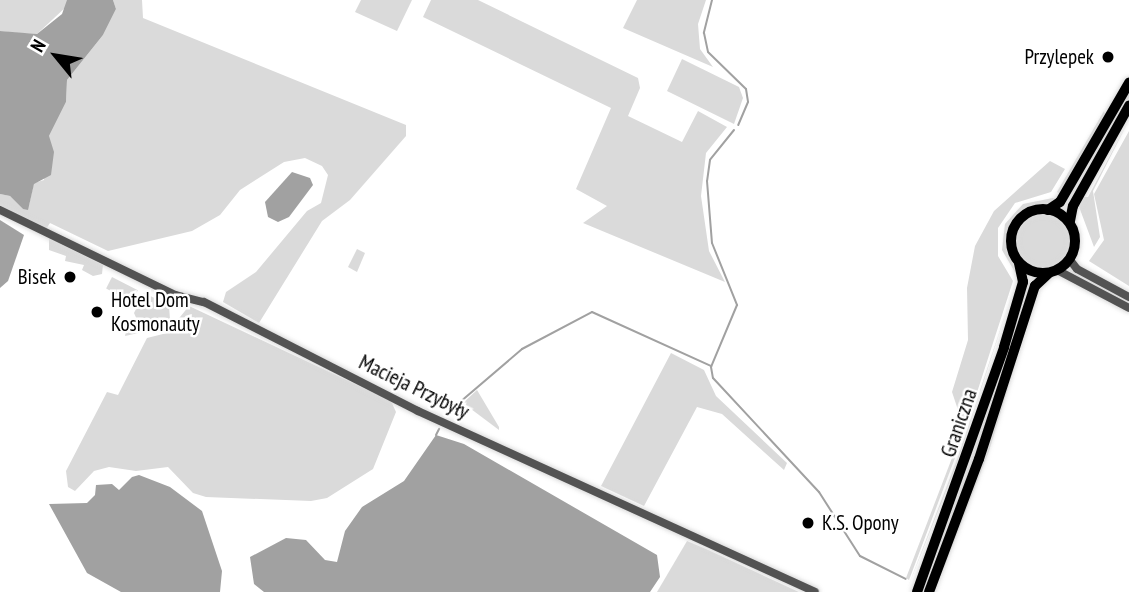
<!DOCTYPE html>
<html>
<head>
<meta charset="utf-8">
<style>
  body { margin:0 }
  #map { position:relative; width:1129px; height:592px; overflow:hidden; background:#fff; font-family:"PT Sans Narrow",sans-serif }
  div>[style] { position:absolute }
  .green>* { inset:0; background:#dadada; transform-origin:0 0 }
  .round { border-radius:50% }
  .water>* { inset:0; background:#a1a1a1 }
  .stream>* { height:2px; margin:-1px; padding:0 1px; transform-origin:1px; border-radius:1px; background:#a1a1a1 }
  .roads { filter:drop-shadow(0 0 2px #dbdbdb) drop-shadow(0 0 2px #dbdbdb) }
  .minor>* { height:8px; margin:-4px; padding:0 4px; transform-origin:4px; border-radius:4px; background:#535353 }
  .major>* { height:10px; margin:-5px; padding:0 5px; transform-origin:5px; border-radius:5px; background:#000 }
  .major>.ring { margin:-5px; padding:0; box-sizing:content-box; background:none; border:10px solid #000; border-radius:50% }
  .dots>* { width:19px; height:19px; translate:-50% -50%; box-sizing:border-box; border:4px solid #fff; border-radius:50% }
  span { translate:-50% -50%; white-space:nowrap; text-align:center; line-height:1.15; -webkit-text-stroke:5px #fff; paint-order:stroke }
  .poi-label { font-size:21px; color:#000 }
  .right { translate:-100% -50%; text-align:right }
  .left { translate:0 -50%; text-align:left }
  .street-label { font-size:21px; color:#000 }
  .north { position:absolute; left:21px; top:21px; width:70px; height:70px; -webkit-text-stroke:5px #fff; paint-order:stroke; rotate:300deg; font-size:19px; font-weight:700; line-height:28px; text-align:center; color:#000 }
  .north::after { content:''; display:block; margin:auto; width:24px; height:32px; background:#000; clip-path:polygon(50% 0,100% 100%,50% 72%,0 100%) }
</style>
</head>
<body>
<div id="map">
  <div class="green">
    <i style="clip-path:polygon(0 0,67px 0,67px 6px,37px 34px,17px 33px,0 31px)"></i>
    <i style="clip-path:polygon(113px 0,142px 0,143px 18px,406px 125px,406px 136px,350px 200px,322px 221px,259px 323px,223px 302px,226px 292px,256px 272px,307px 211px,321px 203px,328px 175px,322px 166px,305px 158px,284px 162px,240px 190px,220px 215px,192px 231px,108px 251px,50px 223px,46px 229px,0 206px,0 194px,10px 196px,23px 209px,29px 205px,34px 183px,44px 180px,49px 136px,66px 102px,67px 80px,103px 35px,116px 9px)"></i>
    <i style="clip-path:polygon(361px 0,412px 0,397px 31px,355px 12px)"></i>
    <i style="clip-path:polygon(431px 0,478px 0,638px 78px,640px 88px,628px 116px,682px 142px,698px 111px,727px 127px,706px 153px,701px 196px,709px 251px,725px 282px,583px 223px,607px 206px,576px 189px,611px 108px,423px 17px)"></i>
    <i style="clip-path:polygon(637px 0,706px 0,698px 24px,700px 49px,713px 67px,623px 28px)"></i>
    <i style="clip-path:polygon(682px 59px,739px 87px,743px 98px,734px 124px,667px 91px)"></i>
    <i style="clip-path:polygon(1129px 91px,1129px 98px,1067px 198px)"></i>
    <i style="clip-path:polygon(1104px 111px,1106px 116px,1060px 194px,1057px 192px)"></i>
    <i style="clip-path:polygon(1129px 120px,1093px 191px,1100px 237px,1094px 247px,1078px 204px,1082px 197px,1088px 197px)"></i>
    <i style="clip-path:polygon(1129px 131px,1129px 286px,1089px 261px,1104px 240px,1094px 194px)"></i>
    <i style="clip-path:polygon(1050px 161px,1065px 169px,1051px 192px,1015px 203px,998px 228px,998px 256px,1013px 281px,961px 442px,909px 580px,906px 578px,960px 437px,961px 419px,952px 392px,968px 340px,967px 288px,975px 246px,994px 211px)"></i>
    <i style="clip-path:polygon(1053px 198px,1056px 200px,1051px 204px,1024px 209px,1009px 227px,1006px 247px,1019px 279px,1002px 250px,1005px 224px,1023px 204px)"></i>
    <i class="round" style="left:1016px;top:214px;width:56px;height:56px"></i>
    <i style="clip-path:polygon(49px 238px,103px 265px,102px 274px,93px 276px,82px 270px,84px 265px,65px 261px,66px 256px,49px 250px)"></i>
    <i style="clip-path:polygon(357px 249px,365px 253px,357px 272px,348px 267px)"></i>
    <i style="left:112px;top:277px;width:29px;height:13px;rotate:27deg"></i>
    <i style="clip-path:polygon(1015px 285px,956px 466px,906px 592px,957px 460px)"></i>
    <i style="clip-path:polygon(1027px 289px,981px 443px,921px 592px,970px 464px)"></i>
    <i style="clip-path:polygon(1037px 292px,989px 451px,944px 568px,946px 559px)"></i>
    <i style="clip-path:polygon(144px 293px,169px 305px,170px 320px,161px 328px,125px 336px,127px 326px,138px 322px,134px 313px)"></i>
    <i style="clip-path:polygon(189px 306px,391px 401px,396px 412px,373px 469px,327px 498px,311px 501px,206px 497px,193px 493px,168px 467px,136px 471px,109px 467px,94px 471px,75px 491px,68px 487px,66px 471px,107px 392px,118px 395px,147px 338px,167px 333px)"></i>
    <i style="clip-path:polygon(671px 353px,704px 370px,716px 396px,787px 463px,784px 470px,722px 414px,697px 407px,644px 506px,601px 486px)"></i>
    <i style="clip-path:polygon(477px 390px,499px 427px,499px 430px,463px 403px)"></i>
    <i style="clip-path:polygon(687px 541px,706px 549px,799px 592px,657px 592px)"></i>
  </div>
  <div class="water">
    <i style="clip-path:polygon(67px 0,113px 0,116px 9px,103px 35px,67px 80px,66px 102px,49px 136px,54px 152px,51px 175px,34px 184px,28px 210px,23px 209px,10px 196px,0 194px,0 31px,37px 34px,62px 14px)"></i>
    <i style="clip-path:polygon(292px 172px,310px 178px,313px 185px,289px 217px,278px 222px,268px 217px,265px 202px)"></i>
    <i style="clip-path:polygon(0 220px,24px 235px,8px 281px,0 288px)"></i>
    <i style="clip-path:polygon(436px 435px,464px 444px,657px 555px,660px 577px,650px 592px,264px 592px,254px 584px,250px 557px,286px 538px,306px 540px,325px 560px,337px 562px,345px 531px,362px 507px,404px 481px)"></i>
    <i style="clip-path:polygon(139px 475px,170px 487px,202px 511px,222px 571px,220px 592px,121px 592px,87px 573px,49px 504px,87px 503px,95px 495px,96px 485px,112px 484px,119px 490px,132px 477px)"></i>
  </div>
  <div class="stream">
    <i style="left:712px;top:0;width:34px;rotate:104deg"></i>
    <i style="left:704px;top:33px;width:19px;rotate:78deg"></i>
    <i style="left:708px;top:52px;width:53px;rotate:44.2deg"></i>
    <i style="left:746px;top:89px;width:13px;rotate:81deg"></i>
    <i style="left:748px;top:102px;width:25px;rotate:113deg"></i>
    <i style="left:734px;top:130px;width:38px;rotate:129deg"></i>
    <i style="left:710px;top:160px;width:21px;rotate:98deg"></i>
    <i style="left:707px;top:181px;width:62px;rotate:85.4deg"></i>
    <i style="left:712px;top:243px;width:67px;rotate:68deg"></i>
    <i style="left:737px;top:305px;width:67px;rotate:112.8deg"></i>
    <i style="left:711px;top:367px;width:11px;rotate:80deg"></i>
    <i style="left:713px;top:378px;width:156px;rotate:47.1deg"></i>
    <i style="left:819px;top:492px;width:76px;rotate:57.4deg"></i>
    <i style="left:860px;top:556px;width:51px;rotate:26.6deg"></i>
    <i style="left:446px;top:414px;width:100px;rotate:-40.5deg"></i>
    <i style="left:522px;top:349px;width:79px;rotate:-27.9deg"></i>
    <i style="left:592px;top:312px;width:131px;rotate:24.4deg"></i>
    <i style="left:436px;top:435px;width:7px;rotate:-63deg"></i>
  </div>
  <div class="roads">
    <div class="minor">
      <i style="left:0;top:210px;width:195px;rotate:25.9deg"></i>
      <i style="left:175px;top:295px;width:30px;rotate:14deg"></i>
      <i style="left:204px;top:302px;width:240px;rotate:27deg"></i>
      <i style="left:418px;top:411px;width:436px;rotate:24.5deg"></i>
      <i style="left:1070px;top:260px;width:11px;rotate:52deg"></i>
      <i style="left:1077px;top:269px;width:59px;rotate:28.3deg"></i>
      <i style="left:1057px;top:270px;width:81px;rotate:27.8deg"></i>
    </div>
    <div class="major">
      <i class="ring" style="left:1011px;top:209px;width:54px;height:54px"></i>
      <i style="left:1048px;top:210px;width:14px;rotate:-34deg"></i>
      <i style="left:1060px;top:202px;width:138px;rotate:-59.9deg"></i>
      <i style="left:1070px;top:221px;width:15px;rotate:-79deg"></i>
      <i style="left:1073px;top:206px;width:115px;rotate:-60.8deg"></i>
      <i style="left:917px;top:592px;width:260px;rotate:-70.4deg"></i>
      <i style="left:1004px;top:347px;width:68px;rotate:-73.7deg"></i>
      <i style="left:1023px;top:282px;width:19px;rotate:-102deg"></i>
      <i style="left:929px;top:592px;width:142px;rotate:-69.4deg"></i>
      <i style="left:979px;top:459px;width:182px;rotate:-72.1deg"></i>
      <i style="left:1035px;top:286px;width:19px;rotate:-43deg"></i>
    </div>
  </div>
  <div class="dots">
    <i style="left:1108px;top:57px;background:#000"></i>
    <i style="left:70px;top:277px;background:#000"></i>
    <i style="left:97px;top:312px;background:#000"></i>
    <i style="left:808px;top:523px;background:#000"></i>
  </div>
  <div class="poi-label">
    <span class="right" style="left:1094px;top:57px">Przylepek</span>
    <span class="right" style="left:56px;top:277px">Bisek</span>
    <span class="left" style="left:111px;top:312px">Hotel Dom<br>Kosmonauty</span>
    <span class="left" style="left:822px;top:523px">K.S. Opony</span>
  </div>
  <div class="street-label">
    <span style="left:414px;top:387px;rotate:26deg">Macieja Przybyły</span>
    <span style="left:959px;top:423px;rotate:-71deg">Graniczna</span>
  </div>
  <div class="north">N</div>
</div>
</body>
</html>
